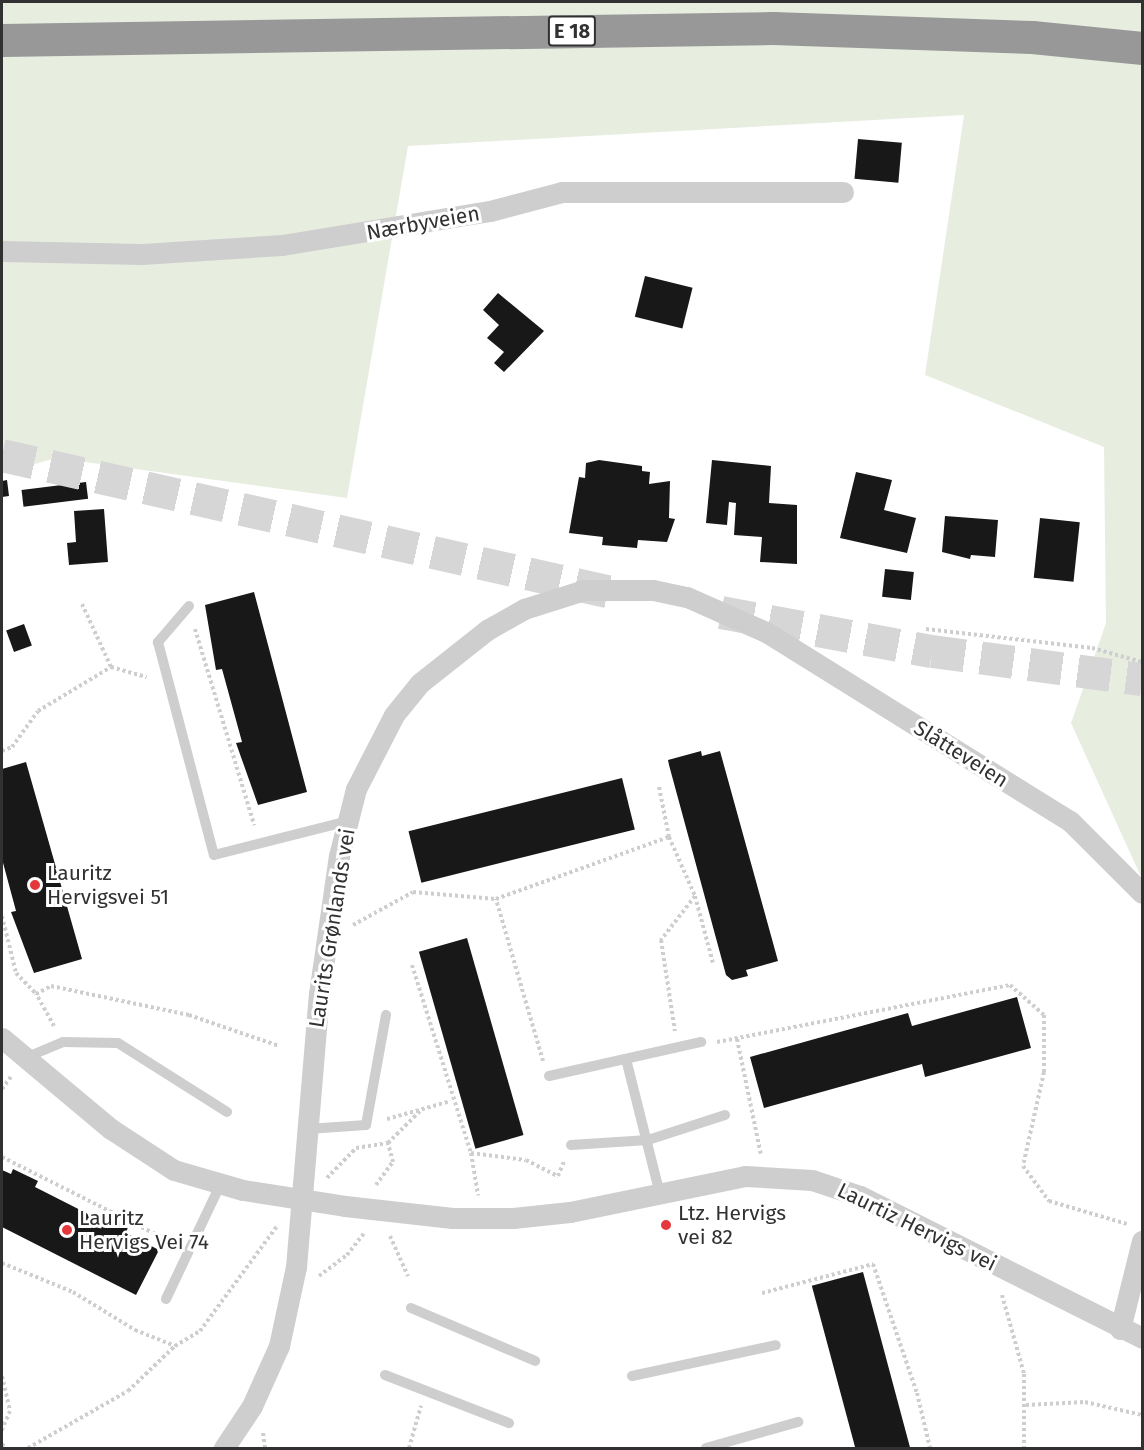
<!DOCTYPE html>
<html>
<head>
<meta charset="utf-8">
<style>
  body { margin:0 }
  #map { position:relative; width:1144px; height:1450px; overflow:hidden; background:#fff; font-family:"Fira Sans",sans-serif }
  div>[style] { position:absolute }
  .green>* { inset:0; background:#e7eee0 }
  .building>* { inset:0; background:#181818; transform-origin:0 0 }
  .highway-tunnel>* { height:33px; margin-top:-16.5px; transform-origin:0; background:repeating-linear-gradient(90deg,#d6d6d6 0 33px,transparent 0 49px) }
  .path>* { height:4px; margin-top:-2px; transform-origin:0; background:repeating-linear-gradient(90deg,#cecece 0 3px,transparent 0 6px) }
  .lane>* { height:10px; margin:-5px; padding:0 5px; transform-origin:5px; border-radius:5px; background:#cecece }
  .street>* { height:21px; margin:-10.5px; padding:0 10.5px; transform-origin:10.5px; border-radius:10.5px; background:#cecece }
  .highway>* { height:33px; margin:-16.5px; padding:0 16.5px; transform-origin:16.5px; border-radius:16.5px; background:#989898 }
  .street-bridge>* { height:21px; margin:-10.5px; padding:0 10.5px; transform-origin:10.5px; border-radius:10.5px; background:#cecece }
  .dots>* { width:16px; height:16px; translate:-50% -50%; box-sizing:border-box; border:3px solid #fff; border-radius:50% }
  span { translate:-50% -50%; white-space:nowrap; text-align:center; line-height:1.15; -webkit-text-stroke:6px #fff; paint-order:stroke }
  .shield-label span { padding:2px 4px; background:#fff; border:2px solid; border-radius:4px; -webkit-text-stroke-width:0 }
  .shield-label { font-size:20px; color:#313131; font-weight:700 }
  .street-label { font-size:21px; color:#313131 }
  .poi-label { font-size:21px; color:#313131 }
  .left { translate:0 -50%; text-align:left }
  .frame { position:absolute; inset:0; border:3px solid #313131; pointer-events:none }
</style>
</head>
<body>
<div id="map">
  <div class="green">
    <i style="clip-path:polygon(2px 2px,1142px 2px,1142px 879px,1071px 723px,1106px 623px,1104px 447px,925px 375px,964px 115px,408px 146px,347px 498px,56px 458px,2px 473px)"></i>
  </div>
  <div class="building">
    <i style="left:858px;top:139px;width:44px;height:40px;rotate:5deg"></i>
    <i style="left:645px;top:276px;width:49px;height:42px;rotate:14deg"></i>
    <i style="clip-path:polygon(498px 293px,544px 331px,504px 372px,494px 363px,504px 352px,487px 338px,499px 325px,483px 310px)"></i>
    <i style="clip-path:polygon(599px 460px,642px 466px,642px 471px,650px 472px,649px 484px,670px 481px,669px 518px,675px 519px,667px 542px,638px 540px,637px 548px,602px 545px,603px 537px,569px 533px,579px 477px,585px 478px,586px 463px)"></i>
    <i style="clip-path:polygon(712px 460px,771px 466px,769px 503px,797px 505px,797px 564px,760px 562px,762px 537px,734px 535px,736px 503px,729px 502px,727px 525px,706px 523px)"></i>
    <i style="clip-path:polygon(856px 472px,892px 480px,884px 510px,916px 518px,907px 553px,840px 538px)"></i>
    <i style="clip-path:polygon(7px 480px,9px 496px,2px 497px,2px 481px)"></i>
    <i style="left:86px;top:482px;width:17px;height:65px;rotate:83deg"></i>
    <i style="clip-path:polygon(104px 509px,108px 562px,69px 565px,67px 543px,76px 542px,74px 511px)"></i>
    <i style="clip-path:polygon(945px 516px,998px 520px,995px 557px,971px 555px,970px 559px,942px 552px)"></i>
    <i style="left:1040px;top:518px;width:40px;height:60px;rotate:6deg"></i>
    <i style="left:885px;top:569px;width:29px;height:28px;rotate:6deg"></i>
    <i style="clip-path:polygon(254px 592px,307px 792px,258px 805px,236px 743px,242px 742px,222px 669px,216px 670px,205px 605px)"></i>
    <i style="left:24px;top:624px;width:23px;height:19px;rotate:70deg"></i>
    <i style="clip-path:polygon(701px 751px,702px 756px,720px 751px,778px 961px,746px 970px,748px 976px,732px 980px,726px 975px,669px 765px,668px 760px)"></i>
    <i style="clip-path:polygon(26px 762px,82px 959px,34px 973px,11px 912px,16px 911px,2px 859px,2px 769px)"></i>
    <i style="left:622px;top:778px;width:53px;height:220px;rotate:76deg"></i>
    <i style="left:467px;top:938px;width:205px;height:50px;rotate:74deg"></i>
    <i style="clip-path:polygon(1017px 997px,1031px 1048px,925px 1077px,922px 1064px,764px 1108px,750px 1057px,908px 1013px,912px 1026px)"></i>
    <i style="clip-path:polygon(13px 1169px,38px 1181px,35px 1187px,102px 1221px,105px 1215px,128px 1227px,126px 1233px,159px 1250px,136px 1295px,2px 1227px,2px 1170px,11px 1174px)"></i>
    <i style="left:863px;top:1272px;width:182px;height:53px;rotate:75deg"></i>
  </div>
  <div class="highway-tunnel">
    <i style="left:2px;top:455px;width:624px;rotate:12.68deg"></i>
    <i style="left:721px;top:612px;width:215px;rotate:10.5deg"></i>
    <i style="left:932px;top:651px;width:212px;rotate:7.6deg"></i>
  </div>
  <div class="path">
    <i style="left:82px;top:604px;width:69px;rotate:65.3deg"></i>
    <i style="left:111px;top:667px;width:37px;rotate:16deg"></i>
    <i style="left:195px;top:629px;width:205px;rotate:73.2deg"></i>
    <i style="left:926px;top:629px;width:167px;rotate:6.5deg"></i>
    <i style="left:1092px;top:648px;width:52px;rotate:15.6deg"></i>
    <i style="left:2px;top:751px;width:11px;rotate:-22deg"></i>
    <i style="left:12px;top:747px;width:44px;rotate:-54.2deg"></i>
    <i style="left:38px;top:711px;width:85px;rotate:-31.1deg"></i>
    <i style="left:669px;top:837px;width:64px;rotate:66.2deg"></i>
    <i style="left:695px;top:896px;width:56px;rotate:127.7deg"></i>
    <i style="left:661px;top:940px;width:92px;rotate:81.3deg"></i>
    <i style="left:695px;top:896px;width:69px;rotate:75deg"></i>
    <i style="left:2px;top:916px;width:59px;rotate:76.2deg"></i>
    <i style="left:16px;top:973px;width:29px;rotate:46deg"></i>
    <i style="left:353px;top:925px;width:68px;rotate:-28.8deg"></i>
    <i style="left:413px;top:892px;width:83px;rotate:4.8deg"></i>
    <i style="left:412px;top:965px;width:197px;rotate:72.6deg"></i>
    <i style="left:471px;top:1153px;width:43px;rotate:80.5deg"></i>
    <i style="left:54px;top:1026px;width:37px;rotate:-119deg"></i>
    <i style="left:36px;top:994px;width:17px;rotate:-28deg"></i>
    <i style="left:51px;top:986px;width:141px;rotate:11.9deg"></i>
    <i style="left:189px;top:1015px;width:95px;rotate:19deg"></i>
    <i style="left:737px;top:1039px;width:118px;rotate:78.3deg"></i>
    <i style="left:717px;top:1042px;width:298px;rotate:-11deg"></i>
    <i style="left:1010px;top:985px;width:45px;rotate:41.4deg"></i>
    <i style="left:1044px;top:1015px;width:57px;rotate:90deg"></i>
    <i style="left:1044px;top:1072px;width:96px;rotate:102.6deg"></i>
    <i style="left:1023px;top:1166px;width:44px;rotate:53.4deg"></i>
    <i style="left:1049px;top:1201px;width:81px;rotate:16.4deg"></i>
    <i style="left:543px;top:1061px;width:169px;rotate:-106.2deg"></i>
    <i style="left:496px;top:899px;width:184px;rotate:-19.7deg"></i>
    <i style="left:669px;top:837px;width:51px;rotate:-101.3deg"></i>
    <i style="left:2px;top:1089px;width:17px;rotate:-54deg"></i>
    <i style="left:387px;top:1119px;width:66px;rotate:-15.7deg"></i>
    <i style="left:471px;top:1153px;width:55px;rotate:7.3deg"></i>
    <i style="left:526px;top:1160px;width:36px;rotate:27deg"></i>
    <i style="left:558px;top:1176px;width:16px;rotate:-68deg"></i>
    <i style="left:2px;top:1157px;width:191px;rotate:26.7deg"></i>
    <i style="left:327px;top:1178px;width:42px;rotate:-46deg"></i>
    <i style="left:356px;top:1148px;width:32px;rotate:-9deg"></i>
    <i style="left:376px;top:1185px;width:29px;rotate:-54deg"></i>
    <i style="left:393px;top:1162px;width:20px;rotate:-105deg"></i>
    <i style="left:388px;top:1143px;width:48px;rotate:-45deg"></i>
    <i style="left:390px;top:1236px;width:44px;rotate:65.8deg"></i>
    <i style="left:2px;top:1263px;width:77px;rotate:22.2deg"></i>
    <i style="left:73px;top:1292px;width:73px;rotate:31.5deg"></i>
    <i style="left:135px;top:1330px;width:43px;rotate:21.8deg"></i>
    <i style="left:319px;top:1276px;width:35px;rotate:-37deg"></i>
    <i style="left:347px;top:1255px;width:29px;rotate:-52deg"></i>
    <i style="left:762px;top:1293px;width:115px;rotate:-14.6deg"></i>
    <i style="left:873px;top:1264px;width:136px;rotate:71.2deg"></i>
    <i style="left:917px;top:1393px;width:57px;rotate:76.7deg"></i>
    <i style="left:1002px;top:1295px;width:82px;rotate:74.4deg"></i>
    <i style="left:1024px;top:1374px;width:74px;rotate:90deg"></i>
    <i style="left:2px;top:1376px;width:36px;rotate:77deg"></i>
    <i style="left:10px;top:1411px;width:21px;rotate:113deg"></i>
    <i style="left:1026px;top:1405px;width:59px;rotate:-2.9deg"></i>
    <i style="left:1085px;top:1402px;width:58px;rotate:12.8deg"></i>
    <i style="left:263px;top:1433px;width:15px;rotate:82deg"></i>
    <i style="left:2px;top:1444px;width:5px;rotate:53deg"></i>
    <i style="left:28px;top:1448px;width:115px;rotate:-29.7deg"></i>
    <i style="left:128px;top:1391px;width:65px;rotate:-43.8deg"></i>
    <i style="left:175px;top:1346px;width:29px;rotate:-31deg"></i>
    <i style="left:200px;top:1331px;width:130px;rotate:-53.7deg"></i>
    <i style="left:409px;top:1448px;width:44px;rotate:-74.1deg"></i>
  </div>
  <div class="lane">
    <i style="left:189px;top:606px;width:48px;rotate:130.7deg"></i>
    <i style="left:158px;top:642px;width:220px;rotate:75.3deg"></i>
    <i style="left:214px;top:855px;width:138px;rotate:-14.2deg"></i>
    <i style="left:25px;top:1058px;width:41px;rotate:-22.8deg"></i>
    <i style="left:63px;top:1042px;width:55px;rotate:1deg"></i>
    <i style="left:118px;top:1043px;width:129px;rotate:32.3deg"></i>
    <i style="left:626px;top:1059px;width:139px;rotate:75.9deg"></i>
    <i style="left:549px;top:1076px;width:156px;rotate:-12.6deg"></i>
    <i style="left:308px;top:1129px;width:58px;rotate:-3.9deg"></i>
    <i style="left:366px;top:1125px;width:112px;rotate:-79.7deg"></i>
    <i style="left:571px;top:1145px;width:77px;rotate:-3.7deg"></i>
    <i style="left:648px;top:1140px;width:81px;rotate:-18deg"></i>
    <i style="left:166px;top:1299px;width:128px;rotate:-64.6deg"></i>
    <i style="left:411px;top:1308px;width:135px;rotate:23.1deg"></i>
    <i style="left:385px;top:1375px;width:133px;rotate:21.2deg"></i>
    <i style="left:632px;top:1376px;width:147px;rotate:-12.1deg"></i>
    <i style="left:706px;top:1448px;width:96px;rotate:-15.8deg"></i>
  </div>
  <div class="street">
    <i style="left:2px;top:251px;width:140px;rotate:1.2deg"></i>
    <i style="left:142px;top:254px;width:140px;rotate:-3.7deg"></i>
    <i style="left:282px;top:245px;width:211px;rotate:-9.3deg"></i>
    <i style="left:490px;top:211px;width:74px;rotate:-14.8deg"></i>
    <i style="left:562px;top:192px;width:281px"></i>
    <i style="left:2px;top:1038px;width:142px;rotate:39.9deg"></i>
    <i style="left:111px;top:1129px;width:75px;rotate:33.1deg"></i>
    <i style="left:174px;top:1170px;width:72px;rotate:16.2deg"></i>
    <i style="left:345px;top:1206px;width:108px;rotate:6.4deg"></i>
    <i style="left:452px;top:1218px;width:61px"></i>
    <i style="left:513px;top:1218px;width:57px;rotate:-6deg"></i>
    <i style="left:570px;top:1212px;width:179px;rotate:-11.6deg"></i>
    <i style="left:745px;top:1176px;width:67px;rotate:3.4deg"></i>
    <i style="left:812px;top:1180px;width:51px;rotate:18.4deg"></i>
    <i style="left:860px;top:1196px;width:316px;rotate:26.7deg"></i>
    <i style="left:1120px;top:1329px;width:91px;rotate:-76deg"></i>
    <i style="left:224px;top:1448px;width:50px;rotate:-56.3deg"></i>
    <i style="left:252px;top:1406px;width:66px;rotate:-65.8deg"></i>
    <i style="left:279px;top:1346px;width:81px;rotate:-77.9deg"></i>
    <i style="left:296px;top:1267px;width:274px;rotate:-85.2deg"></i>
    <i style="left:319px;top:994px;width:139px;rotate:-81.8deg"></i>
    <i style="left:339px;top:856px;width:69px;rotate:-75.8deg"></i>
    <i style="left:356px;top:789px;width:83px;rotate:-62.8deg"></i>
    <i style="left:394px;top:715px;width:41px;rotate:-50.9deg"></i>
    <i style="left:420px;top:683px;width:85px;rotate:-38.3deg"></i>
    <i style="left:487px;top:630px;width:43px;rotate:-29.6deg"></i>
    <i style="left:524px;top:609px;width:63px;rotate:-17.6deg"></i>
    <i style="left:584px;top:590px;width:69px"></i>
    <i style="left:653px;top:590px;width:35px;rotate:12deg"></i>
    <i style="left:687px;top:597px;width:86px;rotate:23.9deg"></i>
    <i style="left:766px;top:632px;width:358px;rotate:31.9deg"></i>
    <i style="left:1070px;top:821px;width:102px;rotate:45deg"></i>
  </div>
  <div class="highway">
    <i style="left:2px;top:40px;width:771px;rotate:-0.89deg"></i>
    <i style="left:773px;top:28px;width:259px;rotate:2deg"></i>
    <i style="left:1032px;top:37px;width:111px;rotate:5.7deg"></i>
  </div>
  <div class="street-bridge">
    <i style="left:243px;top:1190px;width:103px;rotate:8.9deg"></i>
  </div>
  <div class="dots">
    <i style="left:35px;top:885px;background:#e4383c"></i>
    <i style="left:666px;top:1225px;background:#e4383c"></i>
    <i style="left:67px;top:1230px;background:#e4383c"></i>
  </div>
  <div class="shield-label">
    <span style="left:572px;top:31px">E 18</span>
  </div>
  <div class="street-label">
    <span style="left:423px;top:223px;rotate:-10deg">Nærbyveien</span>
    <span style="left:961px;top:754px;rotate:32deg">Slåtteveien</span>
    <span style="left:332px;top:928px;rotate:-81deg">Laurits Grønlands vei</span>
    <span style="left:917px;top:1227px;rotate:26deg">Laurtiz Hervigs vei</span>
  </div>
  <div class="poi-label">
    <span class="left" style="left:47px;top:885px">Lauritz<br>Hervigsvei 51</span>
    <span class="left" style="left:678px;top:1225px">Ltz. Hervigs<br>vei 82</span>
    <span class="left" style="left:79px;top:1230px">Lauritz<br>Hervigs Vei 74</span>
  </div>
  <div class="frame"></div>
</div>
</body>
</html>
